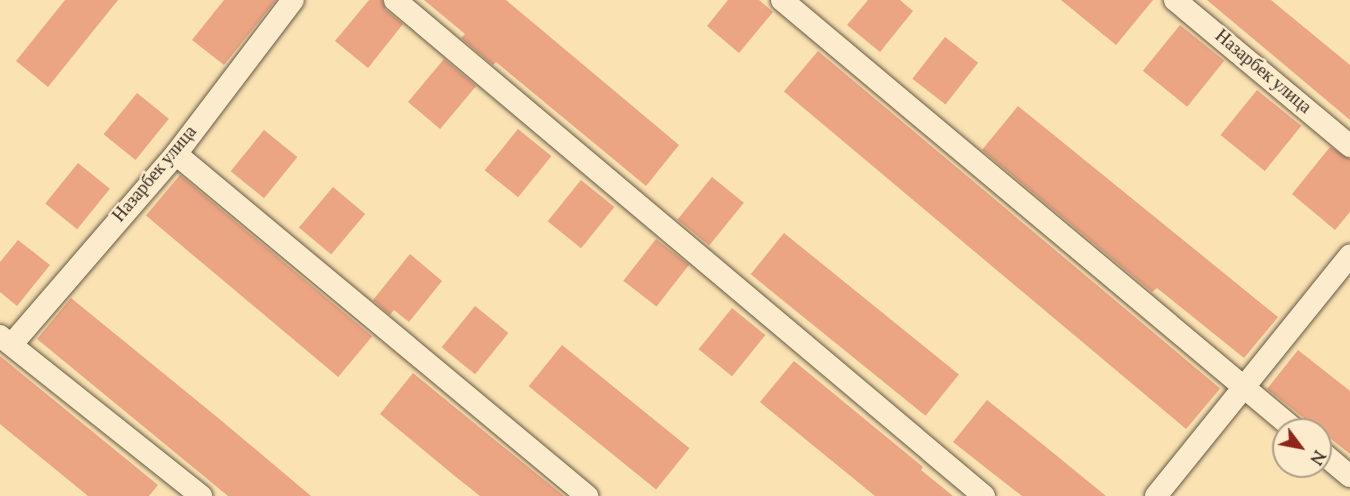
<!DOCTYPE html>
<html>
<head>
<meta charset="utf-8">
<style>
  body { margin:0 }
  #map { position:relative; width:1350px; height:496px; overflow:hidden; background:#fae2b2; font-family:"Sorts Mill Goudy",serif }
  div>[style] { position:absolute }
  .building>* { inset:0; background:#eba582; transform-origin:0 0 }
  .roads { filter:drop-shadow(0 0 2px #685947) drop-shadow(0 0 2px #685947) }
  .minor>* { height:22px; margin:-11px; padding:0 11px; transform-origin:11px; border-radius:11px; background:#fceccd }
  span { translate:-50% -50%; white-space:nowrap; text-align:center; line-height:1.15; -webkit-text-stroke:4.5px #fceccd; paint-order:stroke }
  .street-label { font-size:18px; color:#372b23 }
  .north { position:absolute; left:1272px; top:418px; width:60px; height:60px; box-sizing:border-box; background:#fceccd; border:2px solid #ad9f89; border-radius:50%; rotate:122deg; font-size:16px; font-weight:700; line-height:24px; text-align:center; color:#372b23 }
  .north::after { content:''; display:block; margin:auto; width:21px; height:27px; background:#8f2418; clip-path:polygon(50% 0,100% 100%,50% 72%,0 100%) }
</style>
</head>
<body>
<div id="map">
  <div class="building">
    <i style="clip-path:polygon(65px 0,118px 0,48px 87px,16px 61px)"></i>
    <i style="clip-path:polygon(224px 0,276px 0,224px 65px,192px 40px)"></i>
    <i style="clip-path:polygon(369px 0,382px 0,386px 10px,403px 24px,368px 68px,335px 41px)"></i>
    <i style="clip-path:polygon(424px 0,506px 0,679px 145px,646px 186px,496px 62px,493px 65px,461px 38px,465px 34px)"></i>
    <i style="clip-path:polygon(728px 0,759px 0,773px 12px,739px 53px,707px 26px)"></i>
    <i style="clip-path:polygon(868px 0,900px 0,913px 11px,880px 52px,847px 25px)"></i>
    <i style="clip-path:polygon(1061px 0,1153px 0,1116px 45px)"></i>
    <i style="clip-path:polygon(1207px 0,1271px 0,1350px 65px,1350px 120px)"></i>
    <i style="left:1180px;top:25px;width:57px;height:59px;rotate:39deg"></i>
    <i style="left:945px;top:37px;width:42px;height:53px;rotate:38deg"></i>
    <i style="left:818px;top:51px;width:525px;height:53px;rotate:40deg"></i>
    <i style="left:444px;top:59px;width:42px;height:56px;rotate:40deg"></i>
    <i style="left:1257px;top:90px;width:57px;height:58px;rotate:39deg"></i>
    <i style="left:137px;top:93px;width:41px;height:53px;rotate:39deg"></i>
    <i style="clip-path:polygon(1018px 106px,1278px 317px,1244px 358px,1157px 288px,1152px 292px,982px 150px)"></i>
    <i style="left:518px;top:129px;width:43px;height:53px;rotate:39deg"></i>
    <i style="left:264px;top:130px;width:43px;height:53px;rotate:39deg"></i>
    <i style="clip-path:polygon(1330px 147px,1350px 159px,1350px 212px,1335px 230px,1292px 194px)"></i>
    <i style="left:78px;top:163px;width:41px;height:52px;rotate:39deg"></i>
    <i style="left:180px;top:175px;width:251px;height:53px;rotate:40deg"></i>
    <i style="left:712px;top:177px;width:41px;height:55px;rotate:39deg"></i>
    <i style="left:581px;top:180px;width:43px;height:53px;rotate:39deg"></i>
    <i style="left:333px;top:187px;width:42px;height:53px;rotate:40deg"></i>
    <i style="left:784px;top:233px;width:225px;height:53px;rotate:39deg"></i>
    <i style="left:656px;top:239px;width:42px;height:53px;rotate:38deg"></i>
    <i style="clip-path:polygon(18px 240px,50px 265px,17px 306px,0 292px,0 262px)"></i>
    <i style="clip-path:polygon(410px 254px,442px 281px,409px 322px,394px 310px,390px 315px,373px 300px)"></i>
    <i style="clip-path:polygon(71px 298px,217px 417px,311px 496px,228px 496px,37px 339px)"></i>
    <i style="left:475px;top:306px;width:43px;height:53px;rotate:39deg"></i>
    <i style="left:732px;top:308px;width:43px;height:53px;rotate:39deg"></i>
    <i style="left:562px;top:345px;width:164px;height:53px;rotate:39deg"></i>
    <i style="clip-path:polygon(1298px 350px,1350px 391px,1350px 454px,1267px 389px)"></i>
    <i style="clip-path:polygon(0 356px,158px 485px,149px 496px,88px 496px,0 424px)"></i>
    <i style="clip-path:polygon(794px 361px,923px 467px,921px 470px,953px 496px,875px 496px,760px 402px)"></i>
    <i style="clip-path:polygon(413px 373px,490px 436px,564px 496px,480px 496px,456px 477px,380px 414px)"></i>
    <i style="clip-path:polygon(987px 400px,1041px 443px,1106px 496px,1022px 496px,986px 468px,953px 442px)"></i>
  </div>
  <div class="roads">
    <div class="minor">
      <i style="left:395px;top:0;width:770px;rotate:40.1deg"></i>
      <i style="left:782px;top:0;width:669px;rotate:39.97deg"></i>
      <i style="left:1175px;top:0;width:228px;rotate:39.8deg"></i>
      <i style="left:176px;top:154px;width:535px;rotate:39.76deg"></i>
      <i style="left:0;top:336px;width:257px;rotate:38.5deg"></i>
      <i style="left:12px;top:344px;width:251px;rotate:-49.2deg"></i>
      <i style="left:176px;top:154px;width:193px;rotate:-52.8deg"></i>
      <i style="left:1320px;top:451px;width:39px;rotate:40deg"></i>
      <i style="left:1156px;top:496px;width:309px;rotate:-51.1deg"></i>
    </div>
  </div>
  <div class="street-label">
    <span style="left:1262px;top:73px;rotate:40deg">Назарбек улица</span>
    <span style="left:156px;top:175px;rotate:-50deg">Назарбек улица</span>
  </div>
  <div class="north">N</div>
</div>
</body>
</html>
